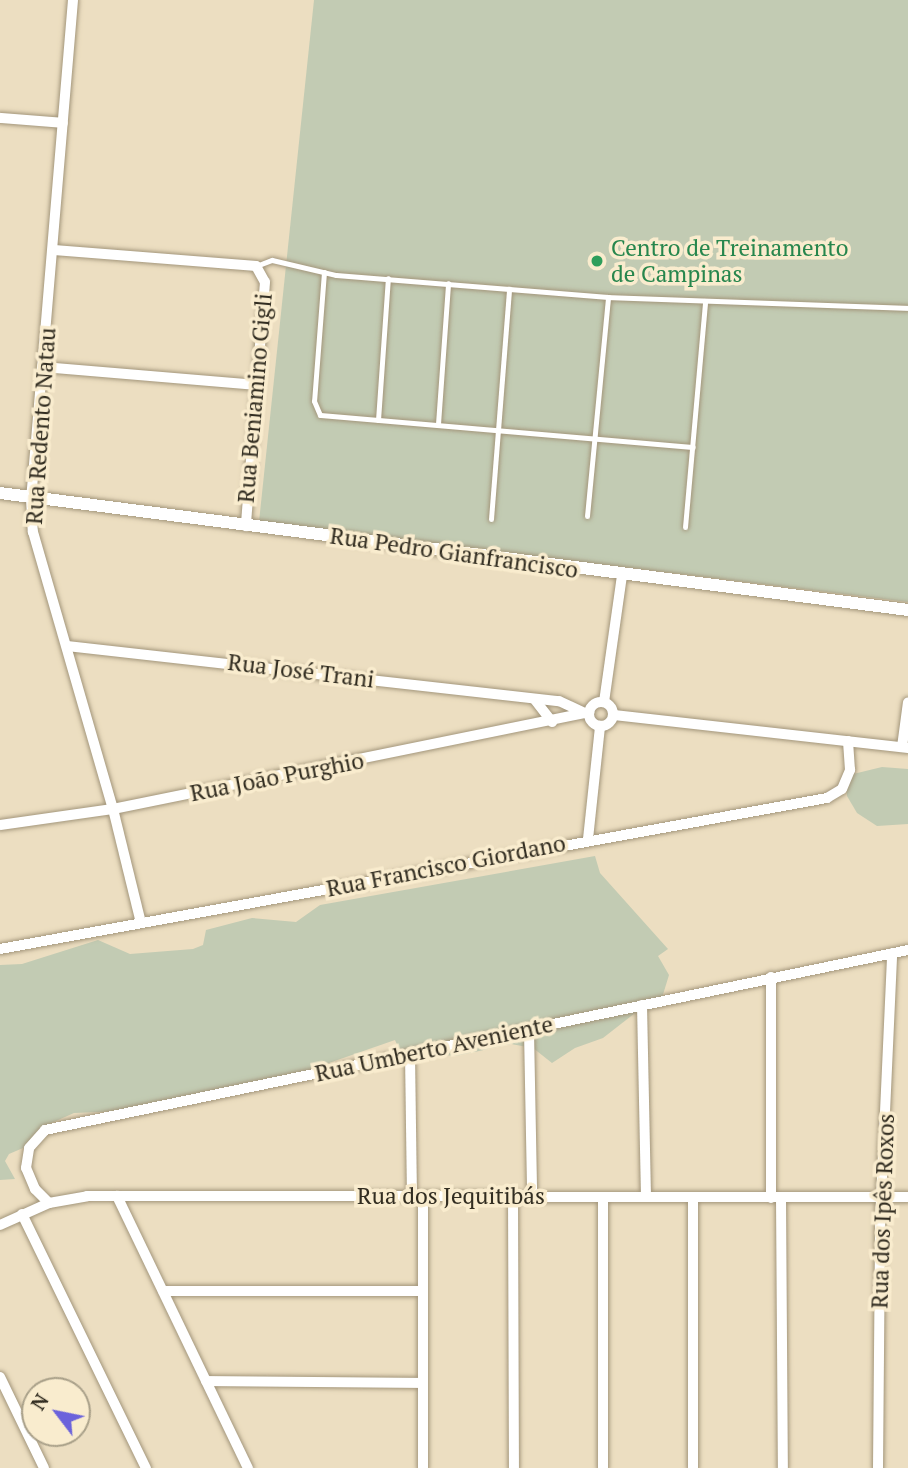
<!DOCTYPE html>
<html>
<head>
<meta charset="utf-8">
<style>
  body { margin:0 }
  #map { position:relative; width:908px; height:1468px; overflow:hidden; background:#ecdec1; font-family:"PT Serif",serif }
  div>[style] { position:absolute }
  .green>* { inset:0; background:#c2cbb3 }
  .roads { filter:drop-shadow(0 0 2px #a3967b) drop-shadow(0 0 2px #a3967b) }
  .service>* { height:5px; margin:-2.5px; padding:0 2.5px; transform-origin:2.5px; border-radius:2.5px; background:#fff }
  .minor>* { height:10px; margin:-5px; padding:0 5px; transform-origin:5px; border-radius:5px; background:#fff }
  .minor>.ring { margin:-5px; padding:0; box-sizing:content-box; background:none; border:10px solid #fff; border-radius:50% }
  .tertiary>* { height:12px; margin:-6px; padding:0 6px; transform-origin:6px; border-radius:6px; background:#fff }
  .dots>* { width:19px; height:19px; translate:-50% -50%; box-sizing:border-box; border:4px solid #f9ecce; border-radius:50% }
  span { translate:-50% -50%; white-space:nowrap; text-align:center; line-height:1.15; -webkit-text-stroke:7px #f9ecce; paint-order:stroke }
  .leisure-label { font-size:23px; color:#27864d }
  .left { translate:0 -50%; text-align:left }
  .street-label { font-size:23px; color:#322d21 }
  .north { position:absolute; left:21px; top:1377px; width:70px; height:70px; box-sizing:border-box; background:#f9ecce; border:2px solid #a9a089; border-radius:50%; rotate:302deg; font-size:19px; font-weight:700; line-height:28px; text-align:center; color:#322d21 }
  .north::after { content:''; display:block; margin:auto; width:24px; height:32px; background:#6b62db; clip-path:polygon(50% 0,100% 100%,50% 72%,0 100%) }
</style>
</head>
<body>
<div id="map">
  <div class="green">
    <i style="clip-path:polygon(314px 0,908px 0,908px 602px,259px 522px)"></i>
    <i style="clip-path:polygon(882px 767px,908px 769px,908px 824px,877px 826px,857px 813px,847px 796px,845px 776px)"></i>
    <i style="clip-path:polygon(595px 856px,600px 873px,668px 949px,658px 956px,669px 975px,661px 1001px,644px 1006px,603px 1038px,575px 1048px,552px 1063px,533px 1048px,511px 1044px,456px 1056px,422px 1053px,406px 1066px,394px 1067px,387px 1063px,398px 1047px,395px 1040px,257px 1088px,147px 1110px,74px 1113px,47px 1125px,23px 1148px,9px 1154px,5px 1161px,15px 1179px,0 1180px,0 965px,22px 964px,98px 940px,130px 954px,193px 949px,203px 945px,206px 930px,252px 918px,296px 922px,320px 905px)"></i>
  </div>
  <div class="roads">
    <div class="service">
      <i style="left:256px;top:266px;width:17px;rotate:-21deg"></i>
      <i style="left:272px;top:260px;width:66px;rotate:13.2deg"></i>
      <i style="left:336px;top:275px;width:273px;rotate:4.6deg"></i>
      <i style="left:608px;top:297px;width:300px;rotate:2.1deg"></i>
      <i style="left:324px;top:272px;width:129px;rotate:94.4deg"></i>
      <i style="left:314px;top:401px;width:15px;rotate:67deg"></i>
      <i style="left:320px;top:415px;width:374px;rotate:4.9deg"></i>
      <i style="left:378px;top:420px;width:142px;rotate:-86deg"></i>
      <i style="left:438px;top:424px;width:141px;rotate:-85.9deg"></i>
      <i style="left:587px;top:516px;width:220px;rotate:-84.5deg"></i>
      <i style="left:491px;top:519px;width:231px;rotate:-85.5deg"></i>
      <i style="left:685px;top:527px;width:227px;rotate:-84.9deg"></i>
    </div>
    <div class="minor">
      <i style="left:73px;top:0;width:500px;rotate:94.8deg"></i>
      <i style="left:31px;top:498px;width:34px;rotate:87deg"></i>
      <i style="left:33px;top:532px;width:288px;rotate:73.9deg"></i>
      <i style="left:113px;top:809px;width:117px;rotate:76.2deg"></i>
      <i style="left:0;top:118px;width:63px;rotate:4.5deg"></i>
      <i style="left:54px;top:250px;width:203px;rotate:4.5deg"></i>
      <i style="left:256px;top:266px;width:18px;rotate:61deg"></i>
      <i style="left:265px;top:282px;width:245px;rotate:94.5deg"></i>
      <i style="left:42px;top:367px;width:214px;rotate:4.8deg"></i>
      <i style="left:67px;top:646px;width:495px;rotate:6.4deg"></i>
      <i style="left:559px;top:701px;width:29px;rotate:25deg"></i>
      <i style="left:535px;top:700px;width:28px;rotate:52deg"></i>
      <i class="ring" style="left:589px;top:702px;width:14px;height:14px"></i>
      <i style="left:604px;top:702px;width:127px;rotate:-81.9deg"></i>
      <i style="left:614px;top:715px;width:296px;rotate:6.4deg"></i>
      <i style="left:902px;top:747px;width:45px;rotate:-82.4deg"></i>
      <i style="left:0;top:825px;width:114px;rotate:-8.1deg"></i>
      <i style="left:113px;top:809px;width:486px;rotate:-11.5deg"></i>
      <i style="left:588px;top:839px;width:114px;rotate:-83.9deg"></i>
      <i style="left:0;top:949px;width:841px;rotate:-10.35deg"></i>
      <i style="left:827px;top:798px;width:17px;rotate:-31deg"></i>
      <i style="left:842px;top:789px;width:21px;rotate:-67deg"></i>
      <i style="left:850px;top:770px;width:29px;rotate:-94deg"></i>
      <i style="left:771px;top:977px;width:221px;rotate:90deg"></i>
      <i style="left:642px;top:1005px;width:192px;rotate:88.8deg"></i>
      <i style="left:529px;top:1031px;width:163px;rotate:88.9deg"></i>
      <i style="left:410px;top:1054px;width:143px;rotate:89.2deg"></i>
      <i style="left:513px;top:1194px;width:274px;rotate:89.8deg"></i>
      <i style="left:117px;top:1196px;width:302px;rotate:64.3deg"></i>
      <i style="left:693px;top:1197px;width:271px;rotate:90deg"></i>
      <i style="left:781px;top:1198px;width:270px;rotate:89.6deg"></i>
      <i style="left:49px;top:1203px;width:20px;rotate:-135deg"></i>
      <i style="left:35px;top:1189px;width:23px;rotate:-113deg"></i>
      <i style="left:26px;top:1168px;width:20px;rotate:-81deg"></i>
      <i style="left:29px;top:1148px;width:24px;rotate:-48deg"></i>
      <i style="left:45px;top:1130px;width:882px;rotate:-11.78deg"></i>
      <i style="left:22px;top:1214px;width:283px;rotate:64deg"></i>
      <i style="left:0;top:1225px;width:54px;rotate:-24.2deg"></i>
      <i style="left:49px;top:1203px;width:39px;rotate:-10deg"></i>
      <i style="left:87px;top:1196px;width:821px;rotate:0.07deg"></i>
      <i style="left:163px;top:1291px;width:259px"></i>
      <i style="left:0;top:1377px;width:101px;rotate:64.2deg"></i>
      <i style="left:206px;top:1381px;width:217px;rotate:0.5deg"></i>
      <i style="left:423px;top:1468px;width:271px;rotate:-90deg"></i>
      <i style="left:603px;top:1468px;width:271px;rotate:-90deg"></i>
      <i style="left:878px;top:1468px;width:246px;rotate:-89.5deg"></i>
      <i style="left:880px;top:1222px;width:269px;rotate:-87.4deg"></i>
    </div>
    <div class="tertiary">
      <i style="left:0;top:493px;width:916px;rotate:7.34deg"></i>
    </div>
  </div>
  <div class="dots">
    <i style="left:597px;top:261px;background:#2e9e5b"></i>
  </div>
  <div class="leisure-label">
    <span class="left" style="left:611px;top:261px">Centro de Treinamento<br>de Campinas</span>
  </div>
  <div class="street-label">
    <span style="left:255px;top:398px;rotate:-85deg">Rua Beniamino Gigli</span>
    <span style="left:41px;top:426px;rotate:-86deg">Rua Redento Natau</span>
    <span style="left:454px;top:553px;rotate:8deg">Rua Pedro Gianfrancisco</span>
    <span style="left:301px;top:671px;rotate:7deg">Rua José Trani</span>
    <span style="left:277px;top:777px;rotate:-11deg">Rua João Purghio</span>
    <span style="left:446px;top:866px;rotate:-11deg">Rua Francisco Giordano</span>
    <span style="left:434px;top:1049px;rotate:-12deg">Rua Umberto Aveniente</span>
    <span style="left:451px;top:1196px">Rua dos Jequitibás</span>
    <span style="left:883px;top:1211px;rotate:-88deg">Rua dos Ipês Roxos</span>
  </div>
  <div class="north">N</div>
</div>
</body>
</html>
